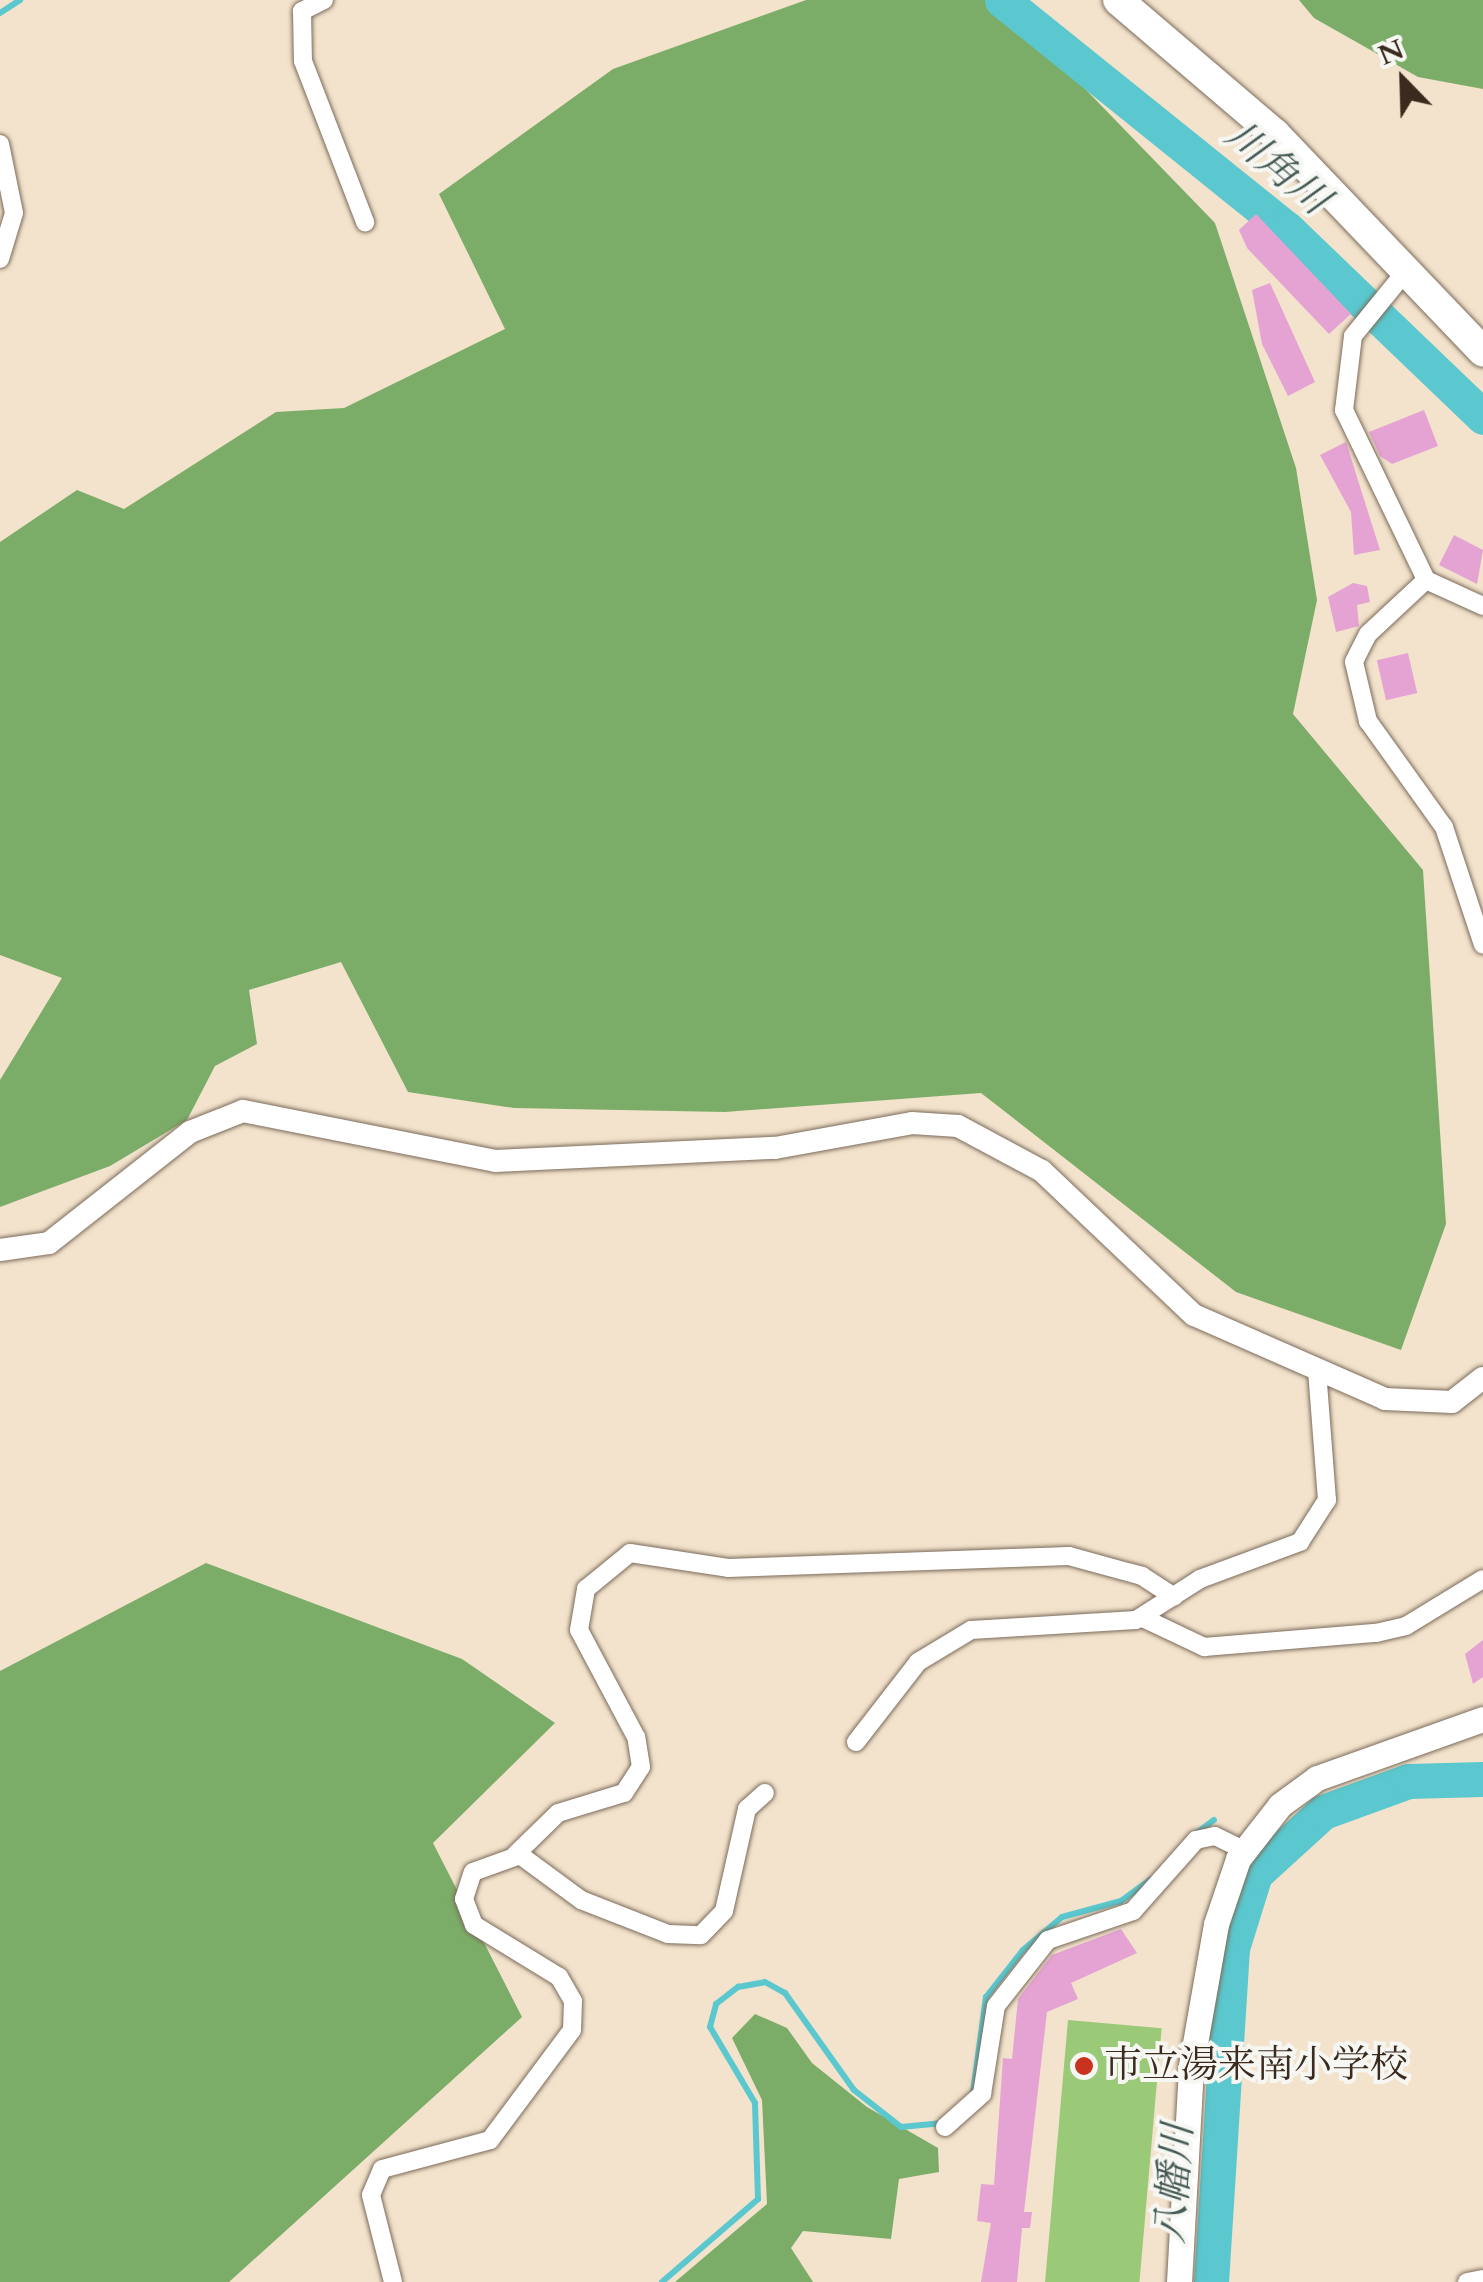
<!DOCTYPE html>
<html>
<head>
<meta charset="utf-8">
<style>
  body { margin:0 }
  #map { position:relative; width:1483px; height:2282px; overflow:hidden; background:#f3e3cc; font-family:Cardo,"Noto Serif JP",serif }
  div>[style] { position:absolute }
  .green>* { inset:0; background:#9ac977; transform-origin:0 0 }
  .forest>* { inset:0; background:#7bad68 }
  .stream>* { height:6px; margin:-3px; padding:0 3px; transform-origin:3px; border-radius:3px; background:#5ac8ce }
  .river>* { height:35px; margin:-17.5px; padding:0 17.5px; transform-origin:17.5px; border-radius:17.5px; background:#5ac8ce }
  .building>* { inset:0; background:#e5a3d3; transform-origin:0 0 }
  .roads { filter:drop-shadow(0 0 2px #7b6b5b) drop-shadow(0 0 2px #7b6b5b) }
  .minor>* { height:18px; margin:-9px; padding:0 9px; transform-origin:9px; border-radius:9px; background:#fff }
  .tertiary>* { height:22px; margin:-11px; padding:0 11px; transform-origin:11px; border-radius:11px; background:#fff }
  .secondary>* { height:25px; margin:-12.5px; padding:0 12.5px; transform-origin:12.5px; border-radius:12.5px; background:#fff }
  .trunk>* { height:30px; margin:-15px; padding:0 15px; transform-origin:15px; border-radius:15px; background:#fff }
  .dots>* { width:28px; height:28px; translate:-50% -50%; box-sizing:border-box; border:5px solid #f6f6f2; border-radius:50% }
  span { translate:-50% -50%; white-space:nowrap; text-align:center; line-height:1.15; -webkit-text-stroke:8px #f6f6f2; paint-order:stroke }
  .poi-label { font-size:38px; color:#3b2a1e }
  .left { translate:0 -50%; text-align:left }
  .water-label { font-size:40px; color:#445953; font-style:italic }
  .north { position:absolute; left:1353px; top:30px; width:100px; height:100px; -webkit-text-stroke:8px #f6f6f2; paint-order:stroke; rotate:337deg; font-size:28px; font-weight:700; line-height:40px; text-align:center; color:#3b2a1e }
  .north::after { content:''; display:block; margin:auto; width:35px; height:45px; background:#3b2a1e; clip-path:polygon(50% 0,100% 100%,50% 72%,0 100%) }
</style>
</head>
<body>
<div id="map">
  <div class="green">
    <i style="left:1068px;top:2020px;width:94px;height:263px;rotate:5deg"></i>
  </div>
  <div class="forest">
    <i style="clip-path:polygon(806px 0,999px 0,1215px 223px,1296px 468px,1317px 600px,1293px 714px,1423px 870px,1446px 1224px,1401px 1350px,1236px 1292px,981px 1093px,725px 1112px,514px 1108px,408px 1092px,341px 962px,249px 990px,257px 1044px,215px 1066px,187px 1120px,110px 1166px,0 1207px,0 1080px,62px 978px,0 955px,0 542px,77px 490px,124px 509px,276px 412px,344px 408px,505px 329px,439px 194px,613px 69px)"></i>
    <i style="clip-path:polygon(1299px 0,1483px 0,1483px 89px,1418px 77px,1314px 18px)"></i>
    <i style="clip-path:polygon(206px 1563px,462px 1659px,555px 1723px,433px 1843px,522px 2017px,229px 2282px,0 2282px,0 1671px)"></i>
    <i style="clip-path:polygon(755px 2014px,787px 2028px,812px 2063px,867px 2107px,938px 2148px,939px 2172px,899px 2179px,891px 2239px,803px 2231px,791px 2248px,813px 2282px,675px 2282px,767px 2204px,762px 2100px,732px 2038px)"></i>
  </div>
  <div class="stream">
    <i style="left:0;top:13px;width:24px;rotate:-33deg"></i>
    <i style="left:1194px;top:1835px;width:25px;rotate:-37deg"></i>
    <i style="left:973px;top:2093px;width:97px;rotate:-82.3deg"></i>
    <i style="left:986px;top:1997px;width:60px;rotate:-51.8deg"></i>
    <i style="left:1023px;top:1950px;width:51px;rotate:-40.2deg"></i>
    <i style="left:1062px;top:1917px;width:61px;rotate:-15.2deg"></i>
    <i style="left:1121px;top:1901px;width:37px;rotate:-36deg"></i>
    <i style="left:662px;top:2282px;width:127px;rotate:-40.8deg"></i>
    <i style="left:758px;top:2199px;width:96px;rotate:-91.8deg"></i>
    <i style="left:755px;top:2103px;width:88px;rotate:-120.6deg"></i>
    <i style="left:710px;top:2027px;width:24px;rotate:-75deg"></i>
    <i style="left:716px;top:2004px;width:28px;rotate:-38deg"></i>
    <i style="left:738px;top:1987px;width:27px;rotate:-10deg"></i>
    <i style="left:765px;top:1982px;width:23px;rotate:29deg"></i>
    <i style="left:785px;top:1993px;width:119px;rotate:54.6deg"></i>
    <i style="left:854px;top:2090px;width:60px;rotate:38.2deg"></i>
    <i style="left:901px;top:2127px;width:42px;rotate:-5.4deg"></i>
  </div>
  <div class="river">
    <i style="left:1002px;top:0;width:364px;rotate:38.8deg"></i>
    <i style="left:1286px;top:228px;width:273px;rotate:43.8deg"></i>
    <i style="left:1211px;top:2282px;width:335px;rotate:-86.4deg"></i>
    <i style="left:1232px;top:1948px;width:77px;rotate:-72.7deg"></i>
    <i style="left:1255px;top:1874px;width:92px;rotate:-42.4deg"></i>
    <i style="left:1323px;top:1812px;width:90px;rotate:-20deg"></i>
    <i style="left:1408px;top:1781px;width:75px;rotate:-1.5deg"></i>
  </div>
  <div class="building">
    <i style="clip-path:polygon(1256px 214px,1351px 314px,1329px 334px,1247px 248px,1239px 230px)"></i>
    <i style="clip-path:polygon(1270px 283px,1315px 382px,1288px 396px,1262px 344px,1252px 290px)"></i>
    <i style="clip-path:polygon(1424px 410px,1438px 446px,1392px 464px,1380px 456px,1369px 432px)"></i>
    <i style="clip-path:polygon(1346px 442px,1380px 550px,1354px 555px,1351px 512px,1320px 455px)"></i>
    <i style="clip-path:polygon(1454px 535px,1483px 550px,1477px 584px,1439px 565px)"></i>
    <i style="clip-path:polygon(1353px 583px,1367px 586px,1370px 602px,1357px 605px,1359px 626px,1336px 632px,1328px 597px)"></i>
    <i style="left:1408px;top:653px;width:41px;height:32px;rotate:77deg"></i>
    <i style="clip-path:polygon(1483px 1640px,1483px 1677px,1473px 1684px,1465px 1654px)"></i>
    <i style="clip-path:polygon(1121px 1929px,1137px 1953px,1071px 1983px,1078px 1999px,1047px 2012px,1024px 2212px,1032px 2212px,1030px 2228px,1022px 2228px,1017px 2282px,981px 2282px,991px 2223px,977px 2221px,981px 2184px,994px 2185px,1003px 2058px,1012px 2059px,1018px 1999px,1052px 1955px)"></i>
  </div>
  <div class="roads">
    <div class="minor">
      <i style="left:324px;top:0;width:25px;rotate:153deg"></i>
      <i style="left:302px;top:11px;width:50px;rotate:88.9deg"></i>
      <i style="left:303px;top:61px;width:173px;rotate:68.9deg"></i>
      <i style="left:0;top:144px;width:70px;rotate:78.5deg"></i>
      <i style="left:14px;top:213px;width:48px;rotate:106.9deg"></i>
      <i style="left:1406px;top:271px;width:84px;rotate:129.2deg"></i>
      <i style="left:1353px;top:336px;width:75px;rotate:96.9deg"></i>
      <i style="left:1344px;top:410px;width:189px;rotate:64.2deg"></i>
      <i style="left:1426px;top:580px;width:79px;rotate:137deg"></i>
      <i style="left:1368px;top:634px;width:31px;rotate:117deg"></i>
      <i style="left:1354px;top:662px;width:61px;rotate:76.7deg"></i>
      <i style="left:1368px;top:721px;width:130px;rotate:54.4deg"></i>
      <i style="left:1444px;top:827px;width:124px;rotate:71.7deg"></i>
      <i style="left:1426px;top:580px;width:63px;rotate:24.5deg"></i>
      <i style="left:1143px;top:1618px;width:68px;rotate:25.4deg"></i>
      <i style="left:1204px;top:1647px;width:173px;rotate:-4.7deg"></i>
      <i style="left:1376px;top:1633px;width:31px;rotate:-13deg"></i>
      <i style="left:1406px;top:1626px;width:90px;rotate:-31.4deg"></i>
      <i style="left:856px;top:1742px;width:101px;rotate:-52.2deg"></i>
      <i style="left:918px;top:1662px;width:62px;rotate:-31.1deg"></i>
      <i style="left:971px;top:1630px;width:165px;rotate:-3.5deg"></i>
      <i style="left:1136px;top:1620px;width:76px;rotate:-32.6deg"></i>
      <i style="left:1200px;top:1579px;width:107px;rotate:-20.3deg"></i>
      <i style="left:1300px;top:1542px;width:50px;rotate:-57.3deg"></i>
      <i style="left:1327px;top:1500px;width:131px;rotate:-94.4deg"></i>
      <i style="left:515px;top:1855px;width:60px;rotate:-44.3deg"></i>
      <i style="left:558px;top:1813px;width:69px;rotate:-16.9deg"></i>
      <i style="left:624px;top:1793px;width:31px;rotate:-57deg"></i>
      <i style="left:641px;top:1767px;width:30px;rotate:-99deg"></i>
      <i style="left:636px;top:1737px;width:121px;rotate:-118deg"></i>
      <i style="left:579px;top:1630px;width:42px;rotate:-80.3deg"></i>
      <i style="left:586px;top:1589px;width:57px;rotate:-39.3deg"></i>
      <i style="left:630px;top:1553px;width:99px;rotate:8.7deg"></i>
      <i style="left:728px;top:1568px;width:341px;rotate:-2deg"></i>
      <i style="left:1069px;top:1556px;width:76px;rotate:15.3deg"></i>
      <i style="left:1142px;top:1576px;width:38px;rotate:33deg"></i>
      <i style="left:945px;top:2127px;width:50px;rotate:-41.7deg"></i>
      <i style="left:982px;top:2094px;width:89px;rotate:-81deg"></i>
      <i style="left:996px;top:2006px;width:84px;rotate:-51.8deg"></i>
      <i style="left:1048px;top:1940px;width:90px;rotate:-18.8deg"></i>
      <i style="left:1133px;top:1911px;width:95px;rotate:-48.4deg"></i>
      <i style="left:1196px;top:1840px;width:19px;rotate:-12deg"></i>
      <i style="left:1215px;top:1836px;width:32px;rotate:26deg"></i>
      <i style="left:393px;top:2282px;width:90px;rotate:-104.2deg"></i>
      <i style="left:371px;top:2195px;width:28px;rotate:-67deg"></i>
      <i style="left:382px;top:2169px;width:112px;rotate:-15deg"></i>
      <i style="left:490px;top:2140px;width:137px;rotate:-53.3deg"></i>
      <i style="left:572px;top:2030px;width:29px;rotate:-88deg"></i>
      <i style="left:573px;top:2001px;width:28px;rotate:-120deg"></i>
      <i style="left:559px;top:1977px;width:100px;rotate:-148.5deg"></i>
      <i style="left:474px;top:1925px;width:28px;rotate:-111deg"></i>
      <i style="left:464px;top:1899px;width:28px;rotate:-72deg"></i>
      <i style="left:473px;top:1872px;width:50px;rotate:-19.9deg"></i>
      <i style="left:520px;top:1855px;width:76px;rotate:36.4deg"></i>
      <i style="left:581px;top:1900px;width:93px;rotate:21.3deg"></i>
      <i style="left:668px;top:1934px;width:33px;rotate:2deg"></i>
      <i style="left:701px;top:1935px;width:33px;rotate:-46deg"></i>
      <i style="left:724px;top:1911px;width:105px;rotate:-77.3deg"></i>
      <i style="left:747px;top:1809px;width:24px;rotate:-42deg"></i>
      <i style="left:1467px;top:2282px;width:16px;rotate:-11deg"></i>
    </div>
    <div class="tertiary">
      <i style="left:0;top:1250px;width:49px;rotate:-8.1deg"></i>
      <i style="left:49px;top:1243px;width:179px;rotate:-38.2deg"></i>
      <i style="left:190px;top:1132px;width:57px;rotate:-21.6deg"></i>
      <i style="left:243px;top:1111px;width:257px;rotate:11.2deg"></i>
      <i style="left:495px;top:1161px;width:280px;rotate:-2.7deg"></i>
      <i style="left:775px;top:1148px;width:139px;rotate:-10.3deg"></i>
      <i style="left:912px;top:1123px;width:46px;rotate:3.7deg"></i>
      <i style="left:958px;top:1126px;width:95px;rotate:28.2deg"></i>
      <i style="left:1042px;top:1171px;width:209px;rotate:43.5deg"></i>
      <i style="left:1194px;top:1315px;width:209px;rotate:23.7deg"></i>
      <i style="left:1385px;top:1399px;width:67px;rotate:2.6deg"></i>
      <i style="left:1452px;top:1402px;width:39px;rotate:-38deg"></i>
    </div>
    <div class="secondary">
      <i style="left:1179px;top:2282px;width:216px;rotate:-86.8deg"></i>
      <i style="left:1191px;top:2066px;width:144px;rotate:-80deg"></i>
      <i style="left:1216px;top:1924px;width:69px;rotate:-71.3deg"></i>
      <i style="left:1238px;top:1859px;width:68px;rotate:-52.1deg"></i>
      <i style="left:1280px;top:1805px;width:46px;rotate:-36.1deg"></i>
      <i style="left:1317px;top:1778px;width:176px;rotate:-19.6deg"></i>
    </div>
    <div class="trunk">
      <i style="left:1118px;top:0;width:206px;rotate:40.5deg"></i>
      <i style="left:1275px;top:134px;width:301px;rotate:46.3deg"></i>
    </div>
  </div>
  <div class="dots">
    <i style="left:1084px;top:2066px;background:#c8321e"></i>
  </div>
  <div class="poi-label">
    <span class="left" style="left:1104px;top:2066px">市立湯来南小学校</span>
  </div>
  <div class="water-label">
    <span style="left:1277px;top:168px;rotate:40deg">川角川</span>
    <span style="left:1175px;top:2184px;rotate:-86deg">八幡川</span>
  </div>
  <div class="north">N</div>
</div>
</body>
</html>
